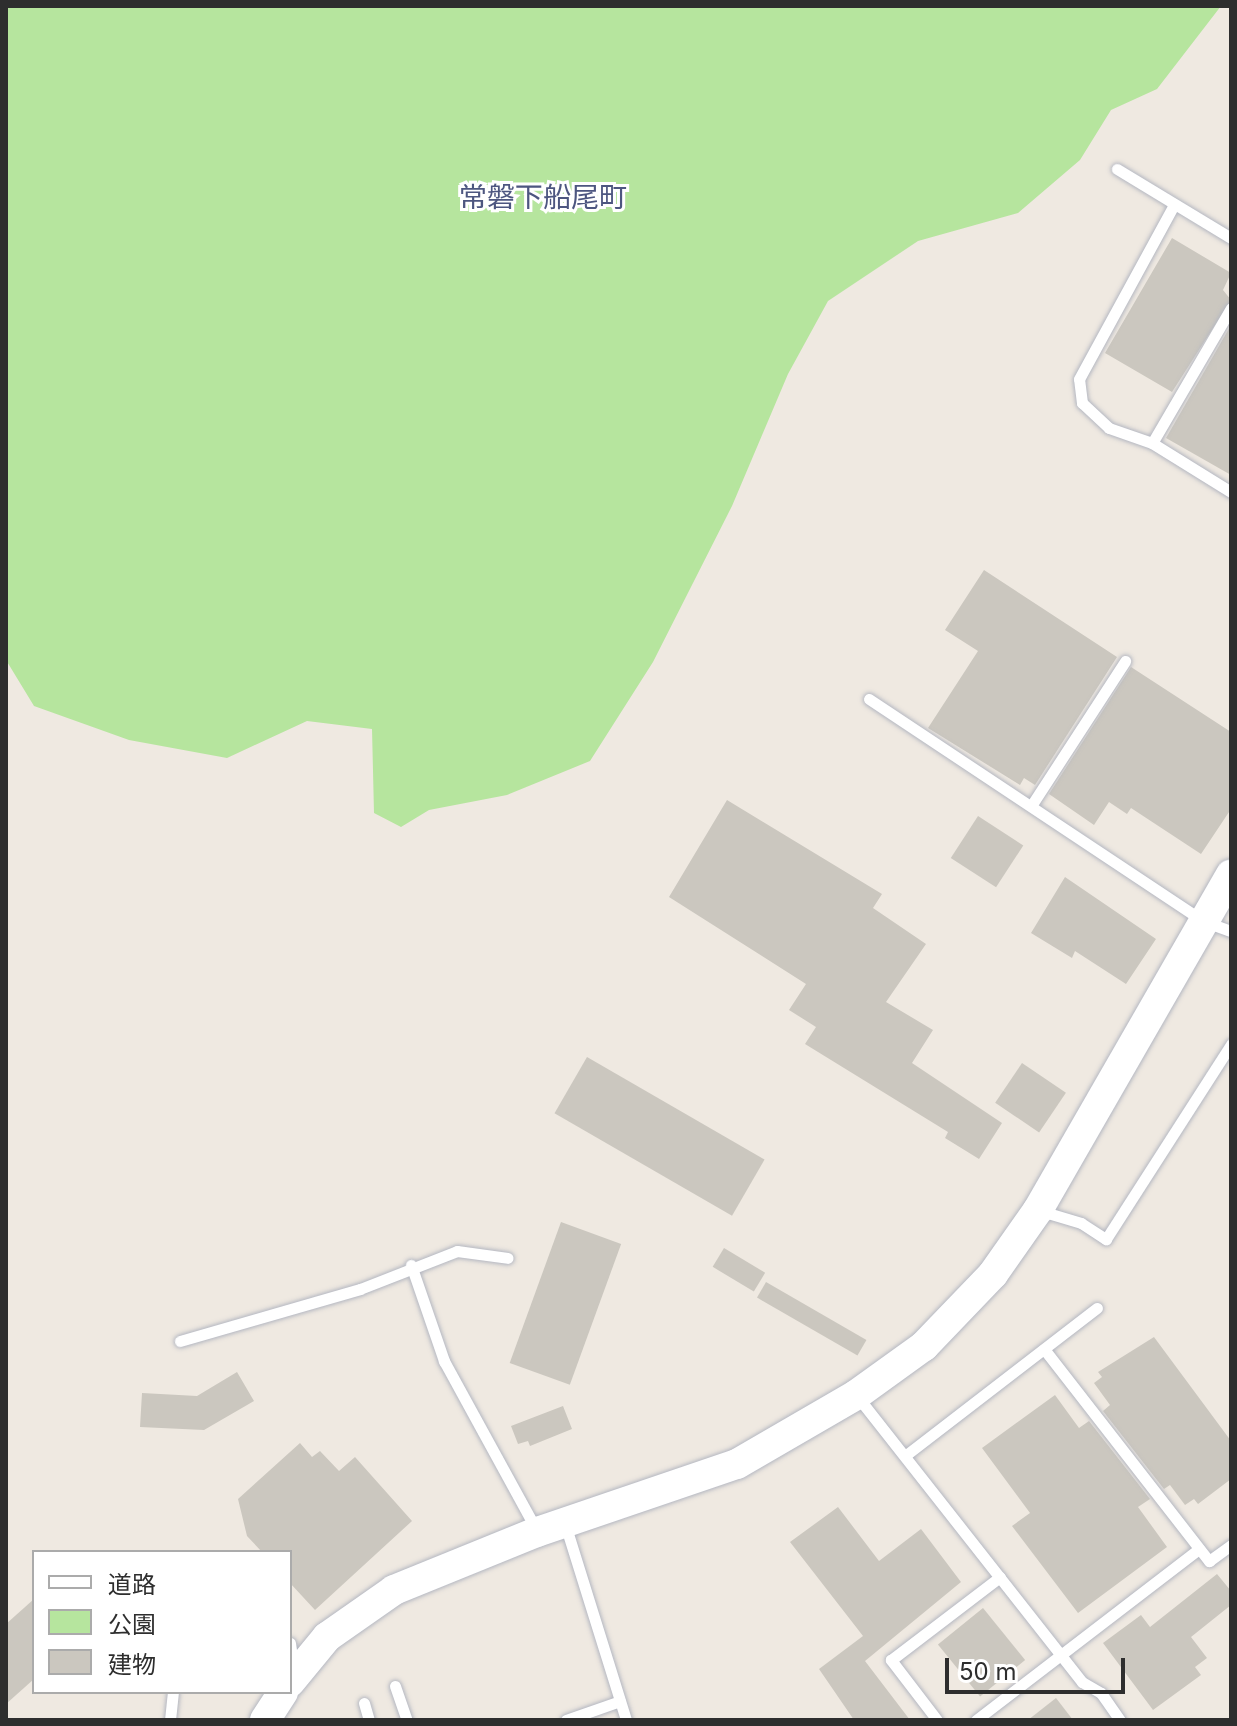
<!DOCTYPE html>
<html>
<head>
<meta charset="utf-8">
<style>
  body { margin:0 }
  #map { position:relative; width:1237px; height:1726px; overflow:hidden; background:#efe9e1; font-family:Inter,"Noto Sans JP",sans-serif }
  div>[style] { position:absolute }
  .green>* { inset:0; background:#b6e59e }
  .building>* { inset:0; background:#cbc7bf; transform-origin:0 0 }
  .roads { filter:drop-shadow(0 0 2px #b4b7c1) drop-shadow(0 0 2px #b4b7c1) }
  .lane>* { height:11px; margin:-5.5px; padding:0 5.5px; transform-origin:5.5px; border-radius:5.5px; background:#fff }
  .secondary>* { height:30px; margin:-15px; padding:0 15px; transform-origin:15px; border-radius:15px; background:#fff }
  span { translate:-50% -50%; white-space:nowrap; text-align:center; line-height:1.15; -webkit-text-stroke:6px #fff; paint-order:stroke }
  .quarter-label { font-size:28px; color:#4d5680 }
  .frame { position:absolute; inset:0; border:8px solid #2e2e2e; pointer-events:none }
  .legend { position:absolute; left:32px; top:1550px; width:260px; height:144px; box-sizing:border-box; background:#fff; border:2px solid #ababab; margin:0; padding:10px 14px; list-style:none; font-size:24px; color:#2e2e2e }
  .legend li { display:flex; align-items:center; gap:16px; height:40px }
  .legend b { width:40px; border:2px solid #ababab }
  .scale { position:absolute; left:945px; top:1658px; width:180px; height:36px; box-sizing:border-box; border:4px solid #2e2e2e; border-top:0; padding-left:10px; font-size:24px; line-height:28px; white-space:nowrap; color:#2e2e2e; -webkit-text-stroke:6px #fff; paint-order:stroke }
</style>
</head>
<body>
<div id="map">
  <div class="green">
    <i style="clip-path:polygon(6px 6px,1221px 6px,1157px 89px,1111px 110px,1080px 160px,1018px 213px,918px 241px,828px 301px,788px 374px,732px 506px,653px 662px,590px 761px,507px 795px,429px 810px,401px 827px,374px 813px,372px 729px,307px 721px,227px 758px,129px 740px,34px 706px,6px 660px)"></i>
  </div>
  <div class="building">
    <i style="clip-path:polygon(1172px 238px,1231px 273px,1223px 290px,1231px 300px,1172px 392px,1105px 353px)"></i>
    <i style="clip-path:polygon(1231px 325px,1231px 475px,1166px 438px)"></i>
    <i style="clip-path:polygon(984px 570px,1117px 657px,1035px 785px,1024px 778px,1020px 785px,928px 728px,978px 651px,945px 630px)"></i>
    <i style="clip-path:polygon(1131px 667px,1231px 732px,1231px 809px,1201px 854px,1131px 808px,1127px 814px,1109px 802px,1094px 825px,1049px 794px)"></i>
    <i style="clip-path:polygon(727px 800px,882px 894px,873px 908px,926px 944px,886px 1002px,933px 1030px,912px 1063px,1002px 1123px,979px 1159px,945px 1138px,948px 1132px,805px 1044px,816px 1027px,789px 1010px,806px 984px,669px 897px)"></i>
    <i style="left:978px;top:816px;width:54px;height:50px;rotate:33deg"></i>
    <i style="clip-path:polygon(1065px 877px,1156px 939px,1126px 984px,1075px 951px,1072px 958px,1031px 933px)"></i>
    <i style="left:587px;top:1057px;width:205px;height:65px;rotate:30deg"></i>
    <i style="left:1022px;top:1063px;width:53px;height:48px;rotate:34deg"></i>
    <i style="left:561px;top:1222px;width:64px;height:150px;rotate:20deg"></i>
    <i style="left:724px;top:1248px;width:48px;height:22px;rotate:31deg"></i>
    <i style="left:766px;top:1282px;width:116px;height:18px;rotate:30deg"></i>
    <i style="clip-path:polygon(1154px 1337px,1231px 1441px,1231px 1479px,1198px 1504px,1194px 1499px,1185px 1505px,1170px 1485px,1164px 1489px,1103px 1411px,1110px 1405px,1094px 1383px,1102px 1377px,1098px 1372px)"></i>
    <i style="clip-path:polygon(237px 1372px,254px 1401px,204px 1430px,140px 1427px,142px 1393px,197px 1396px)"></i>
    <i style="clip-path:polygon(1055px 1395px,1079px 1428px,1089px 1421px,1150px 1499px,1138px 1507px,1167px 1547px,1078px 1613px,1012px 1526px,1030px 1513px,982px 1448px)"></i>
    <i style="clip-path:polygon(563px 1406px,572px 1429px,530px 1446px,528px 1441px,518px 1444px,511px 1426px)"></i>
    <i style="clip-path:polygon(300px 1443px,312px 1457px,320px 1451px,339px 1471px,355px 1457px,412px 1521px,315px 1610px,290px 1583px,290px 1552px,262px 1552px,247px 1536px,238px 1499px)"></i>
    <i style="clip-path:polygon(838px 1507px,879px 1561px,921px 1529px,961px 1582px,865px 1661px,910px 1720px,854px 1720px,819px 1669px,863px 1636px,790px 1542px)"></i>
    <i style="clip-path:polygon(1217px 1574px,1231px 1591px,1231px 1605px,1191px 1637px,1207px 1658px,1195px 1667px,1201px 1675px,1153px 1710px,1103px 1643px,1141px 1615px,1150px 1627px)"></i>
    <i style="clip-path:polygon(34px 1599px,34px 1679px,6px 1704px,6px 1624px)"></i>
    <i style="left:983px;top:1608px;width:67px;height:58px;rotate:51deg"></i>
    <i style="clip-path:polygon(1056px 1698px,1073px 1720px,1028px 1720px)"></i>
  </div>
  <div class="roads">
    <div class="lane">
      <i style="left:1117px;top:169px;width:133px;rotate:31.2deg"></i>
      <i style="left:1231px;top:308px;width:156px;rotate:120.3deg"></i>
      <i style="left:1152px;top:443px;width:93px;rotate:31.8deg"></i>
      <i style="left:1152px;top:443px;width:46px;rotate:-160.8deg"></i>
      <i style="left:1109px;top:428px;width:37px;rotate:-137deg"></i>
      <i style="left:1082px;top:403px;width:24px;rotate:-97deg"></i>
      <i style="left:1079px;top:379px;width:198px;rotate:-61.4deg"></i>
      <i style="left:869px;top:699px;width:401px;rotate:33.6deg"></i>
      <i style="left:1203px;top:921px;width:30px;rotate:20deg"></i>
      <i style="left:1031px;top:806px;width:173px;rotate:-57deg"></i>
      <i style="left:1041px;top:1211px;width:42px;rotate:16.7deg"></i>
      <i style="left:1081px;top:1223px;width:30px;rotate:33deg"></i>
      <i style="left:1106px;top:1239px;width:232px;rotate:-57.3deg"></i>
      <i style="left:411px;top:1265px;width:102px;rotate:71deg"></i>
      <i style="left:444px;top:1361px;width:194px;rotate:61.3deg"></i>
      <i style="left:180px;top:1341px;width:187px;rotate:-16.1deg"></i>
      <i style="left:360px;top:1289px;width:104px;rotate:-21.4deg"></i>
      <i style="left:457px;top:1251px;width:51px;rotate:7.8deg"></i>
      <i style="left:1044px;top:1349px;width:269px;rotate:52.1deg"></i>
      <i style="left:1209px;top:1561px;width:27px;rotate:-36deg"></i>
      <i style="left:857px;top:1396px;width:364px;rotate:51.8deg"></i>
      <i style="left:1082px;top:1682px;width:22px;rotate:30deg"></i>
      <i style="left:1101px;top:1693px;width:33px;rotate:55deg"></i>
      <i style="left:906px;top:1455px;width:241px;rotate:-37.6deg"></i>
      <i style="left:565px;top:1524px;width:205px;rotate:72.7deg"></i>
      <i style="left:290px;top:1643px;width:27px;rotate:82deg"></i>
      <i style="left:395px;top:1686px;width:36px;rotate:71deg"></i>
      <i style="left:364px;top:1703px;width:18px;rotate:74deg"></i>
      <i style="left:170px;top:1720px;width:28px;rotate:-84deg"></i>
      <i style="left:566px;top:1720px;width:57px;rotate:-19.4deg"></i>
      <i style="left:937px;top:1720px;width:76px;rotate:-127.5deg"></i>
      <i style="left:891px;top:1660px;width:137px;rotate:-37.3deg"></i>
      <i style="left:976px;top:1720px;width:281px;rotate:-37.5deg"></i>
    </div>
    <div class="secondary">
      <i style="left:290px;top:1682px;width:58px;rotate:-50.6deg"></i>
      <i style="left:327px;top:1637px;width:82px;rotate:-35deg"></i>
      <i style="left:394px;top:1590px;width:154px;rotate:-22.1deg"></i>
      <i style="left:537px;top:1532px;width:211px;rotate:-18.8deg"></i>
      <i style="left:737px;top:1464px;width:138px;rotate:-30.1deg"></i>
      <i style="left:856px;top:1395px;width:84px;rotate:-35.8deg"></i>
      <i style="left:924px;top:1346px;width:100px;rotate:-46.2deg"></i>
      <i style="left:993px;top:1274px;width:78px;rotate:-54.9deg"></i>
      <i style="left:1038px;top:1210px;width:387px;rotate:-60.1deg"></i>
      <i style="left:265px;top:1720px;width:33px;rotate:-57deg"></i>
    </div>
  </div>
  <div class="quarter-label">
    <span style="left:543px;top:197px">常磐下船尾町</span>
  </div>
  <div class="frame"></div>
  <ul class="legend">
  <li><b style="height:10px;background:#fff"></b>道路</li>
  <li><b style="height:22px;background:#b6e59e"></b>公園</li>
  <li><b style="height:22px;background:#cbc7bf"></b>建物</li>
  </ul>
  <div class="scale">50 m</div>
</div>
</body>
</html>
